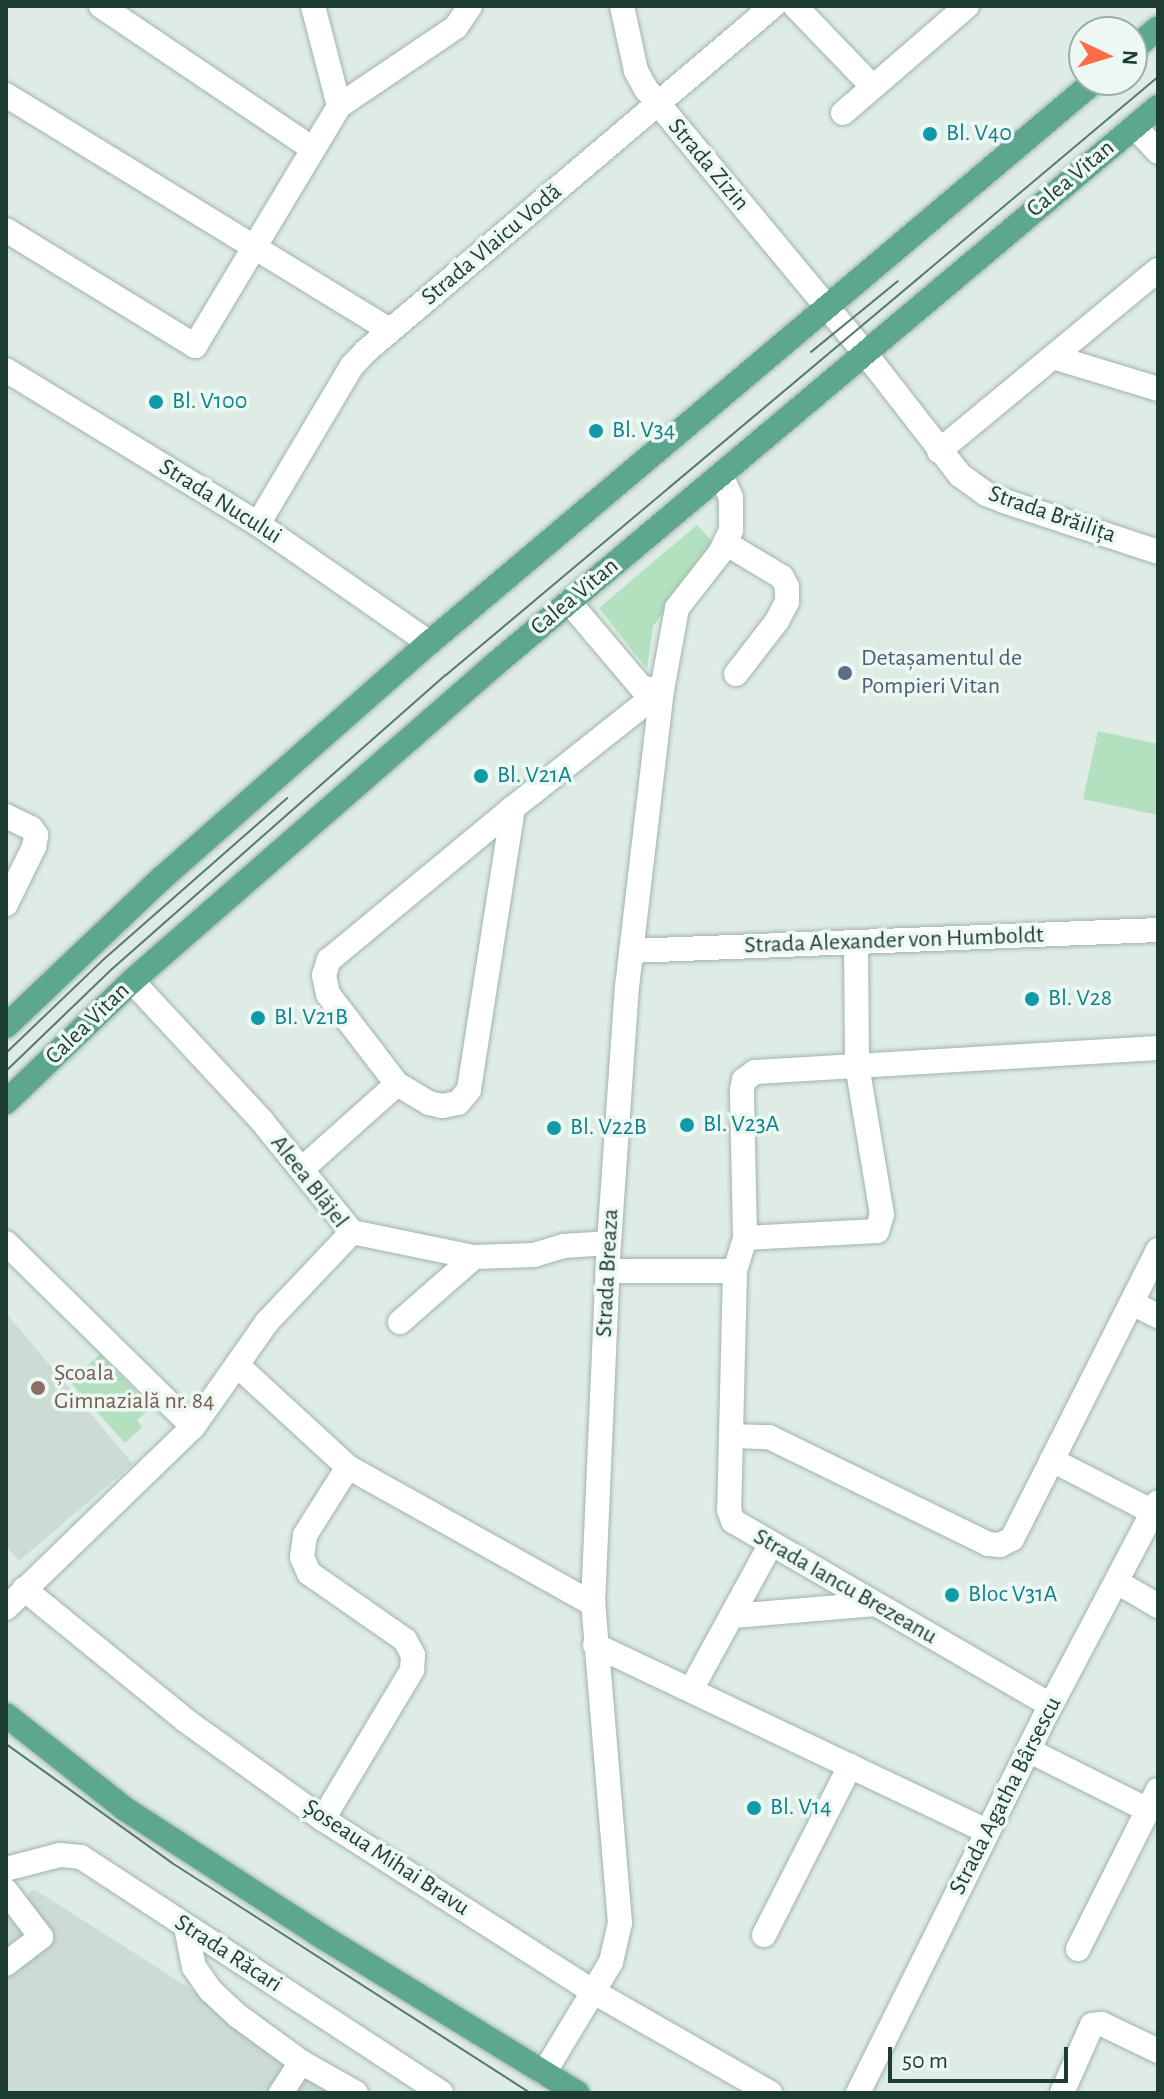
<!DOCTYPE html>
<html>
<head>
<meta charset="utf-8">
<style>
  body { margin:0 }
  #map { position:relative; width:1164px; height:2099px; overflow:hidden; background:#deece5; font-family:"Alegreya Sans",sans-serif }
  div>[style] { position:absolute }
  .built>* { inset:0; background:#ccdbd4 }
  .green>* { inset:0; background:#b3e0be }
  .roads { filter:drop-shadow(0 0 2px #a0b4ac) drop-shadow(0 0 2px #a0b4ac) }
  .minor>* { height:24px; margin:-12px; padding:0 12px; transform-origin:12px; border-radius:12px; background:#fff }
  .major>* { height:24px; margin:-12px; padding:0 12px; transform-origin:12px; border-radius:12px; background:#5da790 }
  .tram>* { height:2px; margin:-1px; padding:0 1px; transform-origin:1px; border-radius:1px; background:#57796e }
  .dots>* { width:22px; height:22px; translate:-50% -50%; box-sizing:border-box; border:4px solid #eef8f3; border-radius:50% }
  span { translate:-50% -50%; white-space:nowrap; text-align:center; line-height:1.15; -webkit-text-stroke:7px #eef8f3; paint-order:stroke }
  .culture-label { font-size:24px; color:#0d838f }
  .left { translate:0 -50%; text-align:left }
  .street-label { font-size:24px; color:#1d3d33 }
  .service-label { font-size:24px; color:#4e5e75 }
  .education-label { font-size:24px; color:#785e54 }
  .frame { position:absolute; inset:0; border:8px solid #1d3d33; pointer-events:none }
  .north { position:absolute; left:1068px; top:16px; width:80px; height:80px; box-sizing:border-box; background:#eef8f3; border:2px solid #9aada6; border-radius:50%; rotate:94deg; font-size:22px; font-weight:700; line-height:32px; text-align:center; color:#1d3d33 }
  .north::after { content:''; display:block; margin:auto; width:28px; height:36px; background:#ff6d48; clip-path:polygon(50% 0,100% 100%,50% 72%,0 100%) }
  .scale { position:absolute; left:888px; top:2047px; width:180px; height:36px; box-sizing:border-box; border:4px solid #1d3d33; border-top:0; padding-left:10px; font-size:24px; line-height:28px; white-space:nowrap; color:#1d3d33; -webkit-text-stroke:6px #eef8f3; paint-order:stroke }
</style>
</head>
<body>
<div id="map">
  <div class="built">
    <i style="clip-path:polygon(6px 1313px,133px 1464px,19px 1561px,6px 1546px)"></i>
    <i style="clip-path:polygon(34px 1889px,354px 2093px,6px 2093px,6px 1912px)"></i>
  </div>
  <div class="green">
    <i style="clip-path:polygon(697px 525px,718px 548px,705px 559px,653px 626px,647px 669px,599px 608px)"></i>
    <i style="clip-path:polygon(1098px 731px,1158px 744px,1158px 815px,1083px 799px)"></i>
    <i style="clip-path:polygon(100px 1354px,151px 1408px,137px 1420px,142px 1427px,125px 1443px,70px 1382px)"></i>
  </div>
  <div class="roads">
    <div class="minor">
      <i style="left:101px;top:6px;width:256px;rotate:34deg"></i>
      <i style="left:313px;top:6px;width:103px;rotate:75.4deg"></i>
      <i style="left:622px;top:6px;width:66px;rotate:77.8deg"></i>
      <i style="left:636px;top:71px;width:21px;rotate:61deg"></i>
      <i style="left:646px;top:89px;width:343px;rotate:50.3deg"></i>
      <i style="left:865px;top:353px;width:155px;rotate:52.1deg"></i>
      <i style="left:960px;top:475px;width:32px;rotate:36deg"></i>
      <i style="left:986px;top:494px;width:19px;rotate:21deg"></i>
      <i style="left:1004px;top:501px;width:162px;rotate:18.3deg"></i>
      <i style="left:795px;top:6px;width:111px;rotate:46.1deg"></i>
      <i style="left:6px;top:95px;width:450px;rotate:31.5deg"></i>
      <i style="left:843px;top:113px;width:164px;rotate:-40.8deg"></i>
      <i style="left:1135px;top:127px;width:34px;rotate:47deg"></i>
      <i style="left:6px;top:230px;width:222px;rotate:31.5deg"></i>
      <i style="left:195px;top:346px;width:280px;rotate:-59deg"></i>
      <i style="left:339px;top:106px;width:141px;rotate:-34deg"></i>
      <i style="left:456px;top:27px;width:25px;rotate:-56deg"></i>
      <i style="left:1053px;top:357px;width:110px;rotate:16.9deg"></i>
      <i style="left:6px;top:370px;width:295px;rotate:31.4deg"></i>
      <i style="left:258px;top:524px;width:208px;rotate:34.8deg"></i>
      <i style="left:939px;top:451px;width:284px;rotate:-39.6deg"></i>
      <i style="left:258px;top:524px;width:184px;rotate:-59.3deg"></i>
      <i style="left:352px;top:366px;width:21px;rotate:-47deg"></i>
      <i style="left:366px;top:351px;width:534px;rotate:-40.29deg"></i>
      <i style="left:727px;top:544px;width:64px;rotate:31deg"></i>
      <i style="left:782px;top:577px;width:11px;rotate:63deg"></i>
      <i style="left:787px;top:587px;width:15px;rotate:90deg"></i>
      <i style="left:787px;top:602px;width:21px;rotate:118deg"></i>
      <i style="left:777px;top:621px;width:67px;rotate:127.7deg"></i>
      <i style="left:569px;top:602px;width:113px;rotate:49.7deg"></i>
      <i style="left:642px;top:688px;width:20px;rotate:6deg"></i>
      <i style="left:513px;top:808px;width:285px;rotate:98.9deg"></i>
      <i style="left:469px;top:1090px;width:17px;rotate:130deg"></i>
      <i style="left:458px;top:1103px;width:16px;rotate:169deg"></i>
      <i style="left:442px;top:1106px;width:13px;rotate:-167deg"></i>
      <i style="left:429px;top:1103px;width:37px;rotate:-149deg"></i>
      <i style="left:397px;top:1084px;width:113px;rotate:-127.5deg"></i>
      <i style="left:328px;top:994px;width:19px;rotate:-102deg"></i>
      <i style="left:324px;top:975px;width:16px;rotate:-72deg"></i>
      <i style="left:329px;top:960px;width:239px;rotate:-39.6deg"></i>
      <i style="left:513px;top:808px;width:190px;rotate:-38.4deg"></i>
      <i style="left:6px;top:816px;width:28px;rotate:26deg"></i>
      <i style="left:31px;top:828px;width:9px;rotate:54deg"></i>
      <i style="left:36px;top:835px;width:12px;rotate:99deg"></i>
      <i style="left:34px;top:847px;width:64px;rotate:116.2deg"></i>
      <i style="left:856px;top:944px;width:121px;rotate:89.5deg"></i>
      <i style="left:857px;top:1065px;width:151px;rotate:80.5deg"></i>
      <i style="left:882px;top:1214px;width:18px;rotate:106deg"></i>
      <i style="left:877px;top:1231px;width:132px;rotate:177deg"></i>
      <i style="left:745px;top:1238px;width:34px;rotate:107deg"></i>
      <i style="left:735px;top:1271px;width:239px;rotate:91.4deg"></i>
      <i style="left:729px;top:1510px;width:12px;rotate:70deg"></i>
      <i style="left:733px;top:1521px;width:367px;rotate:30.1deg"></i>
      <i style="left:631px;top:951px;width:527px;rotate:-2.28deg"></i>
      <i style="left:132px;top:981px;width:190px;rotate:47.1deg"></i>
      <i style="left:261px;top:1120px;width:144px;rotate:50.9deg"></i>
      <i style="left:302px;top:1169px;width:127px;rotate:-41.8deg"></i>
      <i style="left:352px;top:1232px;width:125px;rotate:11.6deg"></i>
      <i style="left:474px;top:1257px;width:60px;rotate:-1.9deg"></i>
      <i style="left:534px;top:1255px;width:31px;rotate:-17deg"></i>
      <i style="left:564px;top:1246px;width:45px;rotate:-3.8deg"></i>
      <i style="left:745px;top:1238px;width:148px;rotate:-91.2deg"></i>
      <i style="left:742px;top:1090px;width:10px;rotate:-79deg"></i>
      <i style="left:744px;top:1080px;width:14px;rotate:-36deg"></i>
      <i style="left:755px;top:1072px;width:404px;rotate:-3.4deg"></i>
      <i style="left:6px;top:1243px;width:262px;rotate:44.5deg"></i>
      <i style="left:608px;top:1271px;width:127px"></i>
      <i style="left:1132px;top:1303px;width:29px;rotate:27deg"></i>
      <i style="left:400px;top:1322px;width:98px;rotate:-41.3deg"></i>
      <i style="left:237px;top:1365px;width:151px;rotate:42.6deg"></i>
      <i style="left:348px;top:1467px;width:281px;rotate:29.2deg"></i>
      <i style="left:731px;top:1436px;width:38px;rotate:2deg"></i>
      <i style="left:769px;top:1437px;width:244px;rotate:26deg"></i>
      <i style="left:988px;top:1544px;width:12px;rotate:5deg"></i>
      <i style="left:1000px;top:1545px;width:13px;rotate:-27deg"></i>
      <i style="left:1012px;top:1539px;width:89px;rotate:-63.1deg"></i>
      <i style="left:1153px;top:1512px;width:114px;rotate:-152.8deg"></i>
      <i style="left:1052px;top:1460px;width:235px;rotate:-63.2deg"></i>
      <i style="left:1117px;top:1582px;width:48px;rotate:30.3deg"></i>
      <i style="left:24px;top:1589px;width:208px;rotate:39.1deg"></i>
      <i style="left:185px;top:1720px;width:170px;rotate:35.7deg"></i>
      <i style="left:323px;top:1819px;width:322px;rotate:32.6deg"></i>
      <i style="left:594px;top:1992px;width:203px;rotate:29.8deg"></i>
      <i style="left:6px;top:1608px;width:260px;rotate:-44.1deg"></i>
      <i style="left:193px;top:1427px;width:128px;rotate:-54.8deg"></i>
      <i style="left:267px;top:1322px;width:124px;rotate:-46.6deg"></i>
      <i style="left:733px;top:1616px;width:143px;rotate:-4.8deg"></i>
      <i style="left:595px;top:1645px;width:434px;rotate:25.4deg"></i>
      <i style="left:692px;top:1688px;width:164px;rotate:-61.3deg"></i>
      <i style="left:1028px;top:1750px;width:134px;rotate:26.6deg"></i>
      <i style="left:323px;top:1819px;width:174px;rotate:-59.1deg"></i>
      <i style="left:412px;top:1670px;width:15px;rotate:-86deg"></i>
      <i style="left:413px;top:1655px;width:17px;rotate:-118deg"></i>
      <i style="left:405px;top:1640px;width:117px;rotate:-145.1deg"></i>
      <i style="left:309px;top:1573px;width:17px;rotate:-114deg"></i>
      <i style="left:302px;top:1557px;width:22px;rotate:-82deg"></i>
      <i style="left:305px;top:1535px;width:80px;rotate:-57.7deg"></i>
      <i style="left:6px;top:1869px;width:56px;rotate:-14.5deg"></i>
      <i style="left:60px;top:1855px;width:21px;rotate:5deg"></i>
      <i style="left:81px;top:1857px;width:430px;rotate:33.2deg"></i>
      <i style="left:6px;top:1891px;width:58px;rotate:52.7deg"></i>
      <i style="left:41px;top:1937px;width:44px;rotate:142.4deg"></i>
      <i style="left:186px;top:1927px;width:41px;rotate:78.7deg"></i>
      <i style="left:194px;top:1967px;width:29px;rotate:55deg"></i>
      <i style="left:211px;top:1991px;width:37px;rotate:43deg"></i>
      <i style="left:238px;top:2016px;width:78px;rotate:36.1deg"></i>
      <i style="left:301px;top:2062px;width:63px;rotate:29.4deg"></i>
      <i style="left:764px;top:1935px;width:190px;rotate:-63deg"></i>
      <i style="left:1078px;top:1949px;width:178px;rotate:-63.3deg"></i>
      <i style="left:544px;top:2073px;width:130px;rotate:-58.9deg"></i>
      <i style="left:611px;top:1962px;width:40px;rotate:-77deg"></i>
      <i style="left:620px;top:1923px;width:320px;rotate:-94.8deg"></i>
      <i style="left:593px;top:1604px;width:361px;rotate:-87.5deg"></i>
      <i style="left:609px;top:1243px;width:257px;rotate:-86deg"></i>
      <i style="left:627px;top:987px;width:299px;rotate:-83.3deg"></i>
      <i style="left:662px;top:690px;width:83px;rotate:-79.6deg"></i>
      <i style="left:677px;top:608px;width:70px;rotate:-52deg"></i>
      <i style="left:720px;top:553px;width:25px;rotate:-64deg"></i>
      <i style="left:731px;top:530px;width:32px;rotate:-90deg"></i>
      <i style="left:731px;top:498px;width:25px;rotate:-113deg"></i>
      <i style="left:281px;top:2093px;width:37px;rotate:-57deg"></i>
      <i style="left:858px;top:2093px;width:433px;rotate:-63.6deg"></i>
      <i style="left:1051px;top:1705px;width:229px;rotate:-62.2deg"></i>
      <i style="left:1062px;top:2093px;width:74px;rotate:-66.2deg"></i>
      <i style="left:1092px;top:2025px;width:10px;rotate:-6deg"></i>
      <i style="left:1102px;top:2024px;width:62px;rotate:25.7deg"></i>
    </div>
    <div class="major">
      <i style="left:1132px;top:50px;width:34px;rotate:-40deg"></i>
      <i style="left:6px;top:1026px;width:215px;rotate:-43.5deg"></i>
      <i style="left:162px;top:878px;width:356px;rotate:-41.4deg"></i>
      <i style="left:429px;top:643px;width:873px;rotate:-40.17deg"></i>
      <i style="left:6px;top:1102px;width:175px;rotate:-43.8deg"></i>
      <i style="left:132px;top:981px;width:479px;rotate:-41.1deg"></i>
      <i style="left:493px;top:666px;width:869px;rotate:-40.05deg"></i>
      <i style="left:6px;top:1715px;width:152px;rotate:38.3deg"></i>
      <i style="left:125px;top:1809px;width:230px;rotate:32.9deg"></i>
      <i style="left:318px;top:1934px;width:304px;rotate:31.5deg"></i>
    </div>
  </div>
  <div class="tram">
    <i style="left:811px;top:352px;width:112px;rotate:-39.2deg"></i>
    <i style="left:6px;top:1053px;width:136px;rotate:-43.8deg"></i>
    <i style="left:104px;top:959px;width:244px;rotate:-41.3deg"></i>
    <i style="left:6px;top:1071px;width:147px;rotate:-43.9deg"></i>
    <i style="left:112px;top:969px;width:445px;rotate:-41.4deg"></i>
    <i style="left:446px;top:675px;width:930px;rotate:-40.03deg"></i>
    <i style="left:6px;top:1744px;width:204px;rotate:35.6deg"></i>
    <i style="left:172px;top:1863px;width:426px;rotate:32.7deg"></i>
  </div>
  <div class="dots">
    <i style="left:930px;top:134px;background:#0f9aa8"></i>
    <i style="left:156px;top:402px;background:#0f9aa8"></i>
    <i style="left:596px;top:431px;background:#0f9aa8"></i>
    <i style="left:845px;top:673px;background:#5c6f8a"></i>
    <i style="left:481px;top:776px;background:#0f9aa8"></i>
    <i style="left:1032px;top:999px;background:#0f9aa8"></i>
    <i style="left:258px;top:1018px;background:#0f9aa8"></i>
    <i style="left:687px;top:1125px;background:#0f9aa8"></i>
    <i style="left:554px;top:1128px;background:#0f9aa8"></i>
    <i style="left:38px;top:1388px;background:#8d6e63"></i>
    <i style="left:952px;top:1595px;background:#0f9aa8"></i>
    <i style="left:754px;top:1808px;background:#0f9aa8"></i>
  </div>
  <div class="culture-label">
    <span class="left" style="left:946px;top:134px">Bl. V40</span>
    <span class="left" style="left:172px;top:402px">Bl. V100</span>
    <span class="left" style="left:612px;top:431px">Bl. V34</span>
    <span class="left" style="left:497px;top:776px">Bl. V21A</span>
    <span class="left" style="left:1048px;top:999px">Bl. V28</span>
    <span class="left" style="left:274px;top:1018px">Bl. V21B</span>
    <span class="left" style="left:703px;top:1125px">Bl. V23A</span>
    <span class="left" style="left:570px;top:1128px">Bl. V22B</span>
    <span class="left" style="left:968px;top:1595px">Bloc V31A</span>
    <span class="left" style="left:770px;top:1808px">Bl. V14</span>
  </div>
  <div class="street-label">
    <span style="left:708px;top:165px;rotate:50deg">Strada Zizin</span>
    <span style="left:1071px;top:179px;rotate:-40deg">Calea Vitan</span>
    <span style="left:492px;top:245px;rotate:-40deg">Strada Vlaicu Vodă</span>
    <span style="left:220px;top:502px;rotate:32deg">Strada Nucului</span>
    <span style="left:1052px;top:515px;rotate:19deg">Strada Brăilița</span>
    <span style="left:575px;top:597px;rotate:-40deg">Calea Vitan</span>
    <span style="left:894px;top:941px;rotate:-2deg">Strada Alexander von Humboldt</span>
    <span style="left:88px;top:1024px;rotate:-44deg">Calea Vitan</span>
    <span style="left:309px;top:1182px;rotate:52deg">Aleea Blăjel</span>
    <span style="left:608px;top:1273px;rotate:-87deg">Strada Breaza</span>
    <span style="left:845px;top:1587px;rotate:30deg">Strada Iancu Brezeanu</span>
    <span style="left:1006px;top:1796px;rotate:-63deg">Strada Agatha Bârsescu</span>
    <span style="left:386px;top:1858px;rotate:33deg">Șoseaua Mihai Bravu</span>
    <span style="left:228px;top:1954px;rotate:33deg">Strada Răcari</span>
  </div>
  <div class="service-label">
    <span class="left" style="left:861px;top:673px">Detașamentul de<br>Pompieri Vitan</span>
  </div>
  <div class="education-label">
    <span class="left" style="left:54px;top:1388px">Școala<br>Gimnazială nr. 84</span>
  </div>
  <div class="frame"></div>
  <div class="north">N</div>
  <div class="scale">50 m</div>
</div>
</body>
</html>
